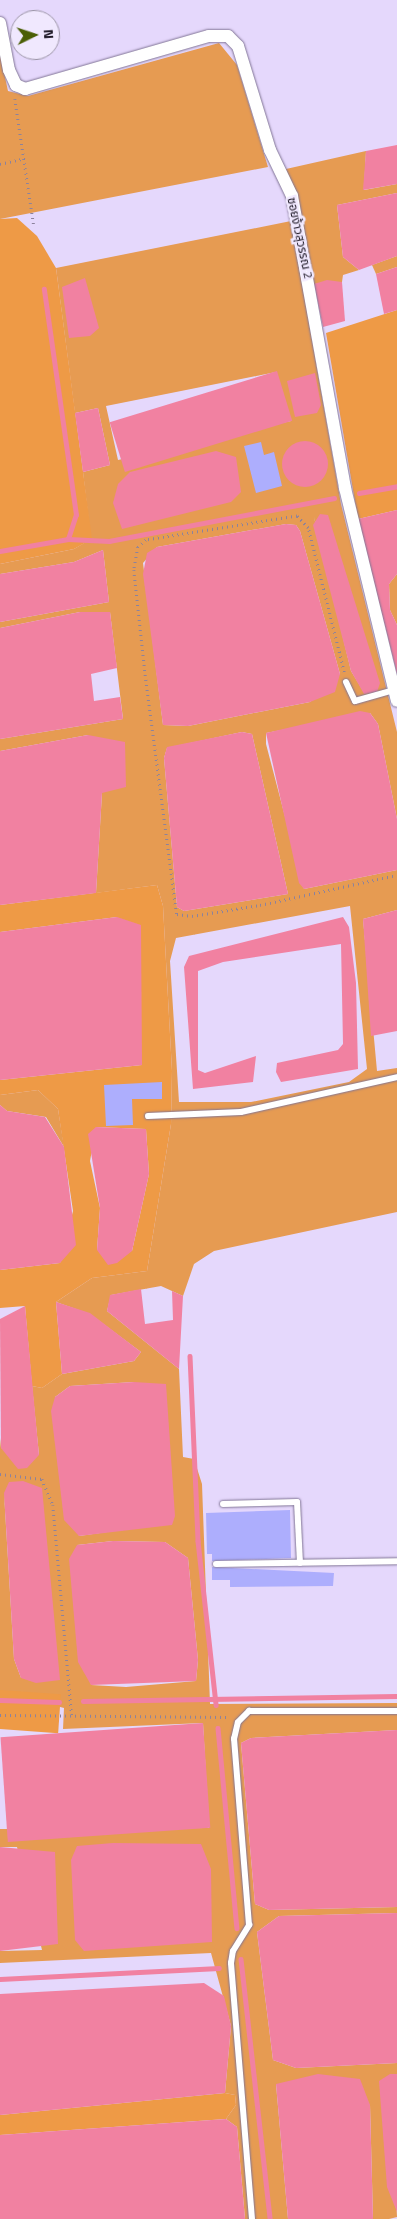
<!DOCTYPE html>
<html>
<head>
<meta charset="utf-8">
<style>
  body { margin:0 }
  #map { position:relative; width:397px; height:2219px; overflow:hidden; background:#e5d8fc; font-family:"Titillium Web","Noto Sans Thai",sans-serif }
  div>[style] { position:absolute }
  .green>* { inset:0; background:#e69b52 }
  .forest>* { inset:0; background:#ee9a46; transform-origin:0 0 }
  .water>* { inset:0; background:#f181a1; transform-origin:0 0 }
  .round { border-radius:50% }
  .stream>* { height:4.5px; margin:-2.25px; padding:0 2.25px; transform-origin:2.25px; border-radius:2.25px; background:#f181a1 }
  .building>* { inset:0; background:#adaefd }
  .path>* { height:2.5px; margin-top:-1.25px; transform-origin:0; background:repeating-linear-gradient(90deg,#8c829c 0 1px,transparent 0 5px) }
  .roads { filter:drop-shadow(0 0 1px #827696) drop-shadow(0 0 1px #827696) }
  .service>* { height:6px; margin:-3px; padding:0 3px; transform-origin:3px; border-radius:3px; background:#fff }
  .minor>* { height:12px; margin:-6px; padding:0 6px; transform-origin:6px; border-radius:6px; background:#fff }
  span { translate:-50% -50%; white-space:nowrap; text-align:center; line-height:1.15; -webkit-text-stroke:5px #f0e8fe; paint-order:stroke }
  .street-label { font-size:12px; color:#1b1623 }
  .north { position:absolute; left:10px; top:10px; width:50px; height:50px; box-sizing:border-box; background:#f0e8fe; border:1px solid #9b94a6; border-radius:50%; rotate:86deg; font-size:14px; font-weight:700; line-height:20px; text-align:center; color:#1b1623 }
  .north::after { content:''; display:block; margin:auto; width:18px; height:22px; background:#4b5f06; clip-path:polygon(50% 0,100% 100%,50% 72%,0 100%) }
</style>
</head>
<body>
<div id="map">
  <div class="green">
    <i style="clip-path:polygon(219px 43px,237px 65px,268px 167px,0 219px,0 54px,8px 91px,28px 96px)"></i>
    <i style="clip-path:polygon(366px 151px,364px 190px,397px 184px,397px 193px,337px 205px,343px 257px,359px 270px,343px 275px,342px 282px,314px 284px,286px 169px)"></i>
    <i style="clip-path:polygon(evenodd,291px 221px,341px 504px,397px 732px,397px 819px,378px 724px,370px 713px,266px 733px,266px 744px,304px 889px,397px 870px,397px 910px,363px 919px,377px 1071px,397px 1068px,397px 1212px,214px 1251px,194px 1264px,183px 1296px,161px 1286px,111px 1295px,107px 1311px,179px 1369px,183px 1457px,194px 1459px,202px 1484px,210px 1704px,397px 1703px,397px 1730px,251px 1738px,241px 1743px,255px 1904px,269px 1910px,397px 1907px,397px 1913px,279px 1916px,257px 1932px,273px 2060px,296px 2068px,397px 2063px,397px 2074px,390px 2074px,397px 2217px,389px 2219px,373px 2219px,370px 2105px,276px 2084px,288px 2219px,245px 2219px,237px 2127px,226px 2119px,236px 2105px,235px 2095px,225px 2093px,231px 2026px,211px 1953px,0 1963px,0 1951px,42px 1950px,17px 1847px,0 1847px,0 1829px,209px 1828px,203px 1723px,63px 1729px,64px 1708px,0 1691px,0 1438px,1px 1448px,39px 1455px,32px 1386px,42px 1388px,62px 1374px,134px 1361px,141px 1352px,90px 1314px,56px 1302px,92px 1278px,147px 1271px,171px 1124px,172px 1071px,163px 906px,157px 885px,96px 893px,102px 793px,88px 735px,0 751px,0 739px,123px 719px,110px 612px,80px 612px,0 628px,0 622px,109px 602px,103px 550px,74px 562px,0 574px,0 564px,74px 549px,91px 539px,83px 472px,110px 465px,98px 408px,75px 413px,56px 268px,291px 221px,276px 372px,291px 421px,118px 460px,106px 406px,276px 372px,291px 221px,314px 517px,365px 694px,351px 671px,314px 517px,291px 221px,286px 524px,296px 525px,300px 531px,340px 674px,310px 702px,188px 726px,163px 725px,143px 563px,157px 547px,286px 524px,291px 221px,242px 732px,252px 734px,288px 894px,184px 911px,177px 907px,164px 758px,167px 748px,242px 732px,291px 221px,350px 906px,367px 1069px,349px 1082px,251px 1102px,179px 1102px,170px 961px,176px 938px,350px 906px,291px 221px,134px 1382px,107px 1532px,79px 1536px,55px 1397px,70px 1386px,134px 1382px,291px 221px,4px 1493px,21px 1678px,14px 1659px,4px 1493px,291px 221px,113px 1541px,165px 1542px,188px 1558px,198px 1660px,196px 1681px,126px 1687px,91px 1685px,77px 1545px,113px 1541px)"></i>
    <i style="clip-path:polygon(397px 256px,397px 267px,376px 274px,372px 265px)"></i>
    <i style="clip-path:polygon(397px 574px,397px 625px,390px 610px,389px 584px)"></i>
    <i style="clip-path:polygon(38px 1090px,58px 1109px,64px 1147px,46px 1117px,7px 1111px,0 1105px,0 1095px)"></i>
  </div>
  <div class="forest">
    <i style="clip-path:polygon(17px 218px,37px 236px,56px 268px,92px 539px,74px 549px,0 564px,0 219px)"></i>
    <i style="clip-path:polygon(397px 310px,397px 510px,358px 519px,326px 333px)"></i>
    <i style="clip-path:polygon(evenodd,157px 885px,163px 906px,172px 1071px,171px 1124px,147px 1271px,92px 1278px,56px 1302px,62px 1374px,42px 1388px,32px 1386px,25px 1306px,0 1308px,0 1270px,60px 1263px,73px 1211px,58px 1109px,38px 1090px,0 1095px,0 1080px,142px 1065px,117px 917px,0 932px,0 905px,157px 885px,96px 1127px,146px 1129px,149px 1174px,132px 1251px,97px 1250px,100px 1208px,90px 1161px,96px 1127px)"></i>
    <i style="left:0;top:1690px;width:61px;height:39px;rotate:4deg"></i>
    <i style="clip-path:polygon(225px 2093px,235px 2095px,236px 2105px,226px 2119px,0 2135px,0 2115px)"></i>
  </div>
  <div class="water">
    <i style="clip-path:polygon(397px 145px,397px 184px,363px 190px,366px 151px)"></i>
    <i style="clip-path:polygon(397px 193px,397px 256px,359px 270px,343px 257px,337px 205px)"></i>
    <i style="clip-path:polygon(397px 267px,397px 310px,384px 314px,376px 274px)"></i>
    <i style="clip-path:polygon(85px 278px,99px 328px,90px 336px,69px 338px,62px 287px)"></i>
    <i style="clip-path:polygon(327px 280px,342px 282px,345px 321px,323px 327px,314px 284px)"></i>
    <i style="left:277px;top:371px;width:52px;height:175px;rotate:73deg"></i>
    <i style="clip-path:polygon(315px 373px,321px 405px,317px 413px,295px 417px,287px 381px)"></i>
    <i style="clip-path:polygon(98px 408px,110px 465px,83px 472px,75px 413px)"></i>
    <i class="round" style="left:282px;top:441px;width:46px;height:46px"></i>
    <i style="clip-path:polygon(216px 451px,236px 457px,241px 492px,231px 502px,122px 529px,113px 503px,118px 484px,130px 472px)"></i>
    <i style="clip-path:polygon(397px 510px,397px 574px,389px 584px,390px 610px,397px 625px,397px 674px,358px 519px)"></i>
    <i style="clip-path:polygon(320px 514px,328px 515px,380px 683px,377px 692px,364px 694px,351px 671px,313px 525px)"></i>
    <i style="clip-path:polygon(286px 524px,296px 525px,300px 531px,340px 674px,335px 692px,310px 702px,188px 726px,163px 725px,143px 574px,147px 553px,157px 547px)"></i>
    <i style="clip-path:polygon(103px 550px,109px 602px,0 622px,0 574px,74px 562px)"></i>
    <i style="clip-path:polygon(80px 612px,110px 612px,117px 668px,91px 674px,94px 701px,120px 697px,123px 719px,0 739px,0 628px)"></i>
    <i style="clip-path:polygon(360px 711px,370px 713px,378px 724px,397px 819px,397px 870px,304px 889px,299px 883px,266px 733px)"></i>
    <i style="clip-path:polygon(242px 732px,252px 734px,288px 894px,184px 911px,177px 907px,164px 758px,167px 747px)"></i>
    <i style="clip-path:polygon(88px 735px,125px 742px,126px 787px,102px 793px,96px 893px,0 905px,0 751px)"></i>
    <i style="clip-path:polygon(397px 910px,397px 1031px,371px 1036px,363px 919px)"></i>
    <i style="clip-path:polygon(117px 917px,141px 925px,142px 1065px,0 1080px,0 932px)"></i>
    <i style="clip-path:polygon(343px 917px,349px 927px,356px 983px,358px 1069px,281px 1082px,276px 1072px,277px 1063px,338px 1050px,343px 1044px,341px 944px,223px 962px,198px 971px,198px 1070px,205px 1073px,256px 1056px,253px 1082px,193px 1089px,184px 967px,189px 956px)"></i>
    <i style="clip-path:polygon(0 1105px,7px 1111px,45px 1117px,64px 1147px,76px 1245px,60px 1263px,0 1270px)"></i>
    <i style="clip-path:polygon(96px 1127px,146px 1129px,149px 1174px,132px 1251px,117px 1263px,108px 1265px,97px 1250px,100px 1208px,88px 1134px)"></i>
    <i style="clip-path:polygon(141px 1289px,145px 1324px,173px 1320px,172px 1291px,183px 1296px,179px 1369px,107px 1311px,110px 1295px)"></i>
    <i style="clip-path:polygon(56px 1302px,90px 1313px,141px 1352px,134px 1361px,62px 1374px)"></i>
    <i style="clip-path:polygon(25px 1306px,39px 1455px,27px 1468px,18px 1469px,1px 1448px,0 1319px)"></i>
    <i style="clip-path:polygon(134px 1382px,166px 1384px,175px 1516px,172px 1525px,79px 1536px,64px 1520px,51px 1411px,55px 1397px,70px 1386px)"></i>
    <i style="clip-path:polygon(23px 1481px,42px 1488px,60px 1680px,36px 1683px,21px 1678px,14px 1659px,4px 1493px,9px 1482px)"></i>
    <i style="clip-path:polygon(113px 1541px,165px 1542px,188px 1558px,198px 1660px,196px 1681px,91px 1685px,78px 1662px,69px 1559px,77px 1545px)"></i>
    <i style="left:203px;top:1723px;width:105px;height:203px;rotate:86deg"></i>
    <i style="clip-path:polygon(397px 1730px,397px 1907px,269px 1910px,255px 1904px,241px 1743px,251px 1738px)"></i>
    <i style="clip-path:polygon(113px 1843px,201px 1844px,211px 1869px,212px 1942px,84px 1951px,75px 1940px,71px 1860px,77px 1846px)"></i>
    <i style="clip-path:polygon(0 1847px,55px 1852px,58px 1944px,0 1951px)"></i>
    <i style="clip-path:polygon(397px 1913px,397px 2063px,296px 2068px,273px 2060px,257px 1932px,279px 1916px)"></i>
    <i style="clip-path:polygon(204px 1983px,224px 1996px,231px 2026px,225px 2093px,0 2115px,0 1994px)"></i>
    <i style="clip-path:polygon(318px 2074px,360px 2079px,370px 2105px,373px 2219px,288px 2219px,276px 2084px)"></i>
    <i style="clip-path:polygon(390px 2074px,397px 2074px,397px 2212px,387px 2187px,379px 2081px)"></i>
    <i style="clip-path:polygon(226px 2119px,237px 2127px,245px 2219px,0 2219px,0 2135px)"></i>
  </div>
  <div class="stream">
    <i style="left:359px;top:493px;width:39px;rotate:-10deg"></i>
    <i style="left:68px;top:539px;width:41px;rotate:2.8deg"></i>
    <i style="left:109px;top:541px;width:229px;rotate:-10.8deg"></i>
    <i style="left:0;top:551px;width:69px;rotate:-10deg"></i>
    <i style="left:68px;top:539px;width:25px;rotate:-72deg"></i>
    <i style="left:76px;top:515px;width:228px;rotate:-98.1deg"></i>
    <i style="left:190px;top:1356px;width:185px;rotate:87.5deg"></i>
    <i style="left:198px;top:1541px;width:165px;rotate:83.7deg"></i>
    <i style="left:0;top:1700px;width:59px;rotate:1.9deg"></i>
    <i style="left:83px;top:1701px;width:314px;rotate:-0.9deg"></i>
    <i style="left:218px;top:1728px;width:201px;rotate:84.6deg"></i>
    <i style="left:241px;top:1959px;width:262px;rotate:83.6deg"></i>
    <i style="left:0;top:1979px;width:219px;rotate:-2.9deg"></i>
  </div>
  <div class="building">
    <i style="clip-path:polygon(261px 442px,264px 455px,274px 452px,282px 486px,256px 493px,244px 446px)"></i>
    <i style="clip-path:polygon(162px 1082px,162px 1099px,132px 1099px,133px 1125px,106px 1126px,104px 1085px)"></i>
    <i style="clip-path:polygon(290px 1510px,291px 1558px,212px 1561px,212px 1554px,207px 1554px,206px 1513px)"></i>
    <i style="clip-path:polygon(212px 1567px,334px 1573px,333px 1586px,230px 1587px,230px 1580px,212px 1580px)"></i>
  </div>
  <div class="path">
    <i style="left:15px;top:99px;width:128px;rotate:81.5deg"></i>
    <i style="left:0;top:164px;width:23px;rotate:-13deg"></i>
    <i style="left:344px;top:672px;width:148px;rotate:-104deg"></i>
    <i style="left:308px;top:528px;width:16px;rotate:-133deg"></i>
    <i style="left:297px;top:516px;width:153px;rotate:171deg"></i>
    <i style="left:146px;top:540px;width:11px;rotate:139deg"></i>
    <i style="left:138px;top:547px;width:23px;rotate:100deg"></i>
    <i style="left:134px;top:570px;width:111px;rotate:83.8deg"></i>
    <i style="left:146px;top:680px;width:236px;rotate:82.5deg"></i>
    <i style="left:177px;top:914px;width:15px;rotate:8deg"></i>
    <i style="left:192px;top:916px;width:69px;rotate:-9.2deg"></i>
    <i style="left:260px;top:905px;width:140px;rotate:-12.4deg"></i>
    <i style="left:0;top:1474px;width:42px;rotate:6.8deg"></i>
    <i style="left:42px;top:1479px;width:28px;rotate:67deg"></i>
    <i style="left:53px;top:1505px;width:212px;rotate:84.9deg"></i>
    <i style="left:0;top:1715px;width:229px;rotate:0.5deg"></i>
  </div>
  <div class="roads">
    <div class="service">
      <i style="left:346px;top:682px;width:21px;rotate:65deg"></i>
      <i style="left:355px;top:701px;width:41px;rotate:-15.8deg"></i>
      <i style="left:148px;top:1116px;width:93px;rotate:-2.5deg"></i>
      <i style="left:241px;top:1112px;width:160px;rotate:-12.6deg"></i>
      <i style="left:223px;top:1504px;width:74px;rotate:-1.5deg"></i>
      <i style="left:297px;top:1502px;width:61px;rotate:87.2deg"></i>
      <i style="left:216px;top:1564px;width:181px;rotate:-0.9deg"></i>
      <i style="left:252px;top:2219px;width:257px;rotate:-94.7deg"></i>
      <i style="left:231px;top:1963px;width:12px;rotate:-81deg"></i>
      <i style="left:233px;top:1951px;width:31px;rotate:-58deg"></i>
      <i style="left:249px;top:1925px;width:187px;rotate:-94.6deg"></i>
      <i style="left:234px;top:1739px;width:17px;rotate:-77deg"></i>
      <i style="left:238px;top:1722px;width:16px;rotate:-45deg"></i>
      <i style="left:249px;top:1711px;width:148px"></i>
    </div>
    <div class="minor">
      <i style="left:0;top:23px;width:48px;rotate:79.2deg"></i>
      <i style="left:9px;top:70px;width:17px;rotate:65deg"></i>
      <i style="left:16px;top:85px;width:10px;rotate:24deg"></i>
      <i style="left:25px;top:89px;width:191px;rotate:-16.1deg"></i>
      <i style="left:209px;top:36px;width:19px"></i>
      <i style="left:228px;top:36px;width:14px;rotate:45deg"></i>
      <i style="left:238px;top:46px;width:109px;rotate:72.9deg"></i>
      <i style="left:270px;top:150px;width:51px;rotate:64.4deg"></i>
      <i style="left:292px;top:196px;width:297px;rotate:79.7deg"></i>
      <i style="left:345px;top:488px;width:219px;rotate:76.3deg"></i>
    </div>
  </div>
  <div class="street-label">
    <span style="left:300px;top:238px;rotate:78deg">ซอยง้าวสุวรรณ 2</span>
  </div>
  <div class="north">N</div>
</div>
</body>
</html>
